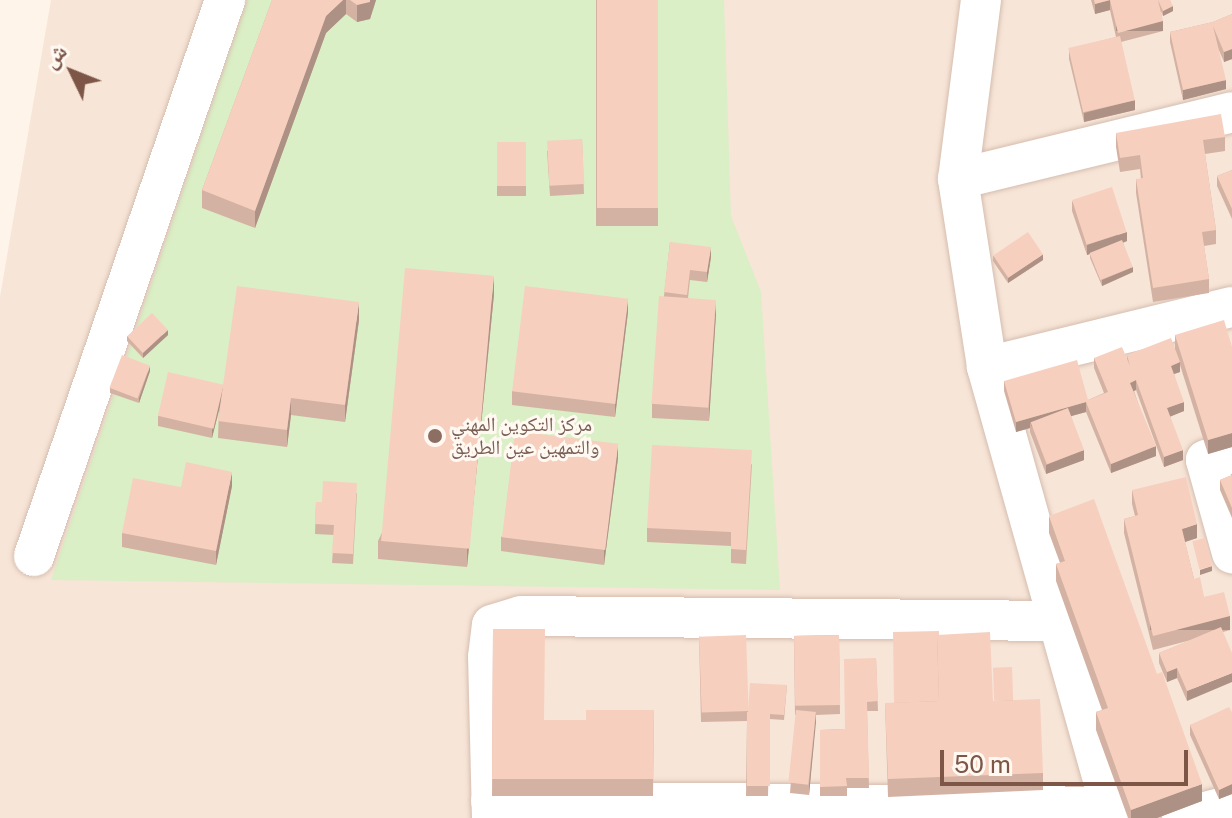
<!DOCTYPE html>
<html>
<head>
<meta charset="utf-8">
<style>
  body { margin:0 }
  #map { position:relative; width:1232px; height:818px; overflow:hidden; background:#fff4e9; font-family:"Public Sans","Noto Naskh Arabic",sans-serif }
  div>[style] { position:absolute }
  .residential>* { inset:0; background:#f7e5d7 }
  .green>* { inset:0; background:#daefc5 }
  .roads { filter:drop-shadow(0 0 2px #d5bdaf) drop-shadow(0 0 2px #d5bdaf) }
  .minor>* { height:40px; margin:-20px; padding:0 20px; transform-origin:20px; border-radius:20px; background:#fff }
  .wall>* { inset:0; background:#d4b2a3; transform-origin:0 0 }
  .shaded-wall>* { inset:0; background:#ad9185; transform-origin:0 0 }
  .building>* { inset:0; background:#f7cfbe; transform-origin:0 0 }
  .dots>* { width:22px; height:22px; translate:-50% -50%; box-sizing:border-box; border:4px solid #fff9f2; border-radius:50% }
  span { translate:-50% -50%; white-space:nowrap; text-align:center; line-height:1.15; -webkit-text-stroke:6px #fff9f2; paint-order:stroke }
  .education-label { font-size:20px; color:#785e54 }
  .left { translate:0 -50%; text-align:left }
  .north { position:absolute; left:32px; top:32px; width:80px; height:80px; -webkit-text-stroke:6px #fff9f2; paint-order:stroke; rotate:313deg; font-size:22px; font-weight:700; line-height:32px; text-align:center; color:#7d5648 }
  .north::after { content:''; display:block; margin:auto; width:28px; height:36px; background:#7d5648; clip-path:polygon(50% 0,100% 100%,50% 72%,0 100%) }
  .scale { position:absolute; left:940px; top:750px; width:248px; height:36px; box-sizing:border-box; border:4px solid #7d5648; border-top:0; padding-left:10px; font-size:24px; line-height:28px; white-space:nowrap; color:#7d5648; -webkit-text-stroke:6px #fff9f2; paint-order:stroke }
</style>
</head>
<body>
<div id="map">
  <div class="residential">
    <i style="clip-path:polygon(51px 0,1232px 0,1232px 818px,0 818px,0 297px)"></i>
  </div>
  <div class="green">
    <i style="clip-path:polygon(247px 0,724px 0,731px 216px,761px 292px,780px 590px,51px 580px)"></i>
  </div>
  <div class="roads">
    <div class="minor">
      <i style="left:981px;top:0;width:180px;rotate:97.3deg"></i>
      <i style="left:958px;top:179px;width:190px;rotate:81.2deg"></i>
      <i style="left:987px;top:367px;width:469px;rotate:74.3deg"></i>
      <i style="left:958px;top:179px;width:282px;rotate:-13.7deg"></i>
      <i style="left:987px;top:367px;width:252px;rotate:-13.8deg"></i>
      <i style="left:1232px;top:453px;width:27px;rotate:165deg"></i>
      <i style="left:1206px;top:460px;width:97px;rotate:74.4deg"></i>
      <i style="left:34px;top:556px;width:588px;rotate:-71.04deg"></i>
      <i style="left:491px;top:801px;width:620px;rotate:0.55deg"></i>
      <i style="left:492px;top:818px;width:161px;rotate:-91.4deg"></i>
      <i style="left:488px;top:657px;width:32px;rotate:-83deg"></i>
      <i style="left:492px;top:625px;width:30px;rotate:-17deg"></i>
      <i style="left:521px;top:616px;width:538px;rotate:0.53deg"></i>
      <i style="left:1182px;top:818px;width:52px;rotate:-14.6deg"></i>
    </div>
  </div>
  <div class="wall">
    <i style="clip-path:polygon(272px 0,376px 0,370px 19px,357px 22px,346px 14px,326px 33px,255px 228px,202px 208px,202px 190px)"></i>
    <i style="left:596px;top:0;width:62px;height:226px"></i>
    <i style="clip-path:polygon(1091px 0,1170px 0,1173px 11px,1163px 16px,1161px 11px,1163px 31px,1121px 42px,1135px 110px,1084px 122px,1069px 59px,1069px 49px,1116px 37px,1110px 10px,1095px 14px)"></i>
    <i style="clip-path:polygon(1232px 14px,1232px 59px,1224px 62px,1218px 48px,1226px 89px,1183px 100px,1170px 42px,1170px 32px,1213px 22px)"></i>
    <i style="clip-path:polygon(1116px 133px,1225px 137px,1225px 151px,1205px 154px,1216px 230px,1216px 244px,1204px 246px,1209px 279px,1209px 293px,1153px 302px,1136px 193px,1136px 179px,1141px 179px,1140px 169px,1120px 172px,1116px 147px)"></i>
    <i style="clip-path:polygon(582px 139px,584px 194px,550px 196px,547px 151px)"></i>
    <i style="left:497px;top:142px;width:29px;height:54px"></i>
    <i style="clip-path:polygon(1232px 170px,1232px 219px,1217px 186px,1217px 176px)"></i>
    <i style="clip-path:polygon(1072px 201px,1127px 241px,1123px 243px,1133px 272px,1102px 286px,1090px 258px,1090px 254px,1087px 255px,1072px 211px)"></i>
    <i style="clip-path:polygon(670px 242px,711px 257px,707px 282px,690px 280px,688px 298px,716px 314px,709px 421px,652px 418px,652px 404px)"></i>
    <i style="clip-path:polygon(993px 256px,1043px 260px,1008px 283px,993px 261px)"></i>
    <i style="clip-path:polygon(494px 294px,467px 567px,378px 559px,378px 541px)"></i>
    <i style="clip-path:polygon(628px 312px,615px 417px,512px 405px,512px 391px)"></i>
    <i style="clip-path:polygon(359px 320px,345px 422px,291px 415px,287px 447px,218px 438px,219px 409px,212px 438px,158px 426px,158px 416px)"></i>
    <i style="clip-path:polygon(168px 335px,143px 358px,127px 341px,127px 336px)"></i>
    <i style="clip-path:polygon(1175px 335px,1232px 347px,1232px 447px,1208px 454px,1180px 365px,1180px 372px,1174px 374px,1184px 411px,1170px 416px,1183px 460px,1164px 467px,1136px 390px,1134px 391px,1156px 456px,1111px 473px,1086px 412px,1071px 416px,1084px 460px,1046px 474px,1030px 432px,1030px 428px,1016px 432px,1004px 391px,1004px 381px,1088px 400px,1104px 393px,1094px 368px,1094px 358px,1127px 360px,1127px 355px,1175px 349px)"></i>
    <i style="clip-path:polygon(150px 371px,139px 403px,110px 393px,110px 388px)"></i>
    <i style="clip-path:polygon(618px 458px,604px 565px,501px 551px,501px 537px)"></i>
    <i style="clip-path:polygon(752px 464px,746px 564px,731px 563px,731px 546px,647px 542px,647px 528px)"></i>
    <i style="clip-path:polygon(1232px 475px,1232px 518px,1220px 490px,1220px 480px)"></i>
    <i style="clip-path:polygon(232px 486px,216px 565px,122px 547px,122px 533px,181px 487px)"></i>
    <i style="clip-path:polygon(1132px 490px,1197px 538px,1185px 542px,1194px 579px,1204px 597px,1230px 630px,1223px 632px,1187px 701px,1177px 678px,1167px 682px,1159px 663px,1159px 653px,1191px 640px,1153px 650px,1124px 533px,1124px 519px,1135px 516px,1132px 504px)"></i>
    <i style="clip-path:polygon(357px 493px,353px 564px,332px 563px,334px 535px,315px 534px,316px 502px,322px 502px)"></i>
    <i style="clip-path:polygon(1049px 516px,1202px 801px,1157px 818px,1128px 818px,1096px 730px,1096px 712px,1102px 710px,1056px 581px,1056px 564px,1060px 563px,1049px 533px)"></i>
    <i style="clip-path:polygon(493px 629px,544px 720px,586px 720px,654px 710px,653px 796px,492px 796px)"></i>
    <i style="clip-path:polygon(839px 635px,840px 714px,816px 715px,809px 795px,790px 793px,796px 715px,795px 715px,794px 636px)"></i>
    <i style="clip-path:polygon(939px 635px,993px 701px,1013px 700px,1043px 773px,1043px 790px,888px 797px,885px 703px,894px 703px)"></i>
    <i style="clip-path:polygon(699px 636px,748px 711px,787px 685px,784px 720px,770px 719px,768px 796px,746px 796px,747px 721px,701px 722px)"></i>
    <i style="clip-path:polygon(876px 658px,878px 711px,867px 711px,869px 788px,847px 788px,847px 796px,820px 796px,820px 730px,845px 729px)"></i>
    <i style="clip-path:polygon(1232px 712px,1232px 794px,1219px 799px,1190px 735px,1190px 725px)"></i>
  </div>
  <div class="shaded-wall">
    <i style="clip-path:polygon(343px 0,346px 0,346px 14px,326px 33px,255px 228px,255px 211px,326px 16px)"></i>
    <i style="clip-path:polygon(370px 0,376px 0,370px 19px,357px 22px,357px 5px)"></i>
    <i style="clip-path:polygon(1110px 0,1110px 10px,1095px 14px,1095px 4px)"></i>
    <i style="clip-path:polygon(1173px 6px,1173px 11px,1163px 16px,1163px 11px)"></i>
    <i style="left:1163px;top:21px;width:10px;height:47px;rotate:90deg"></i>
    <i style="clip-path:polygon(1232px 49px,1232px 59px,1224px 62px,1224px 52px)"></i>
    <i style="clip-path:polygon(1226px 80px,1226px 89px,1183px 100px,1183px 90px)"></i>
    <i style="clip-path:polygon(1135px 100px,1135px 110px,1084px 122px,1084px 113px)"></i>
    <i style="clip-path:polygon(1127px 232px,1127px 241px,1087px 255px,1087px 245px)"></i>
    <i style="clip-path:polygon(711px 247px,711px 257px,707px 282px,707px 272px)"></i>
    <i style="clip-path:polygon(1043px 254px,1043px 260px,1008px 283px,1008px 278px)"></i>
    <i style="clip-path:polygon(1133px 267px,1133px 272px,1102px 286px,1102px 280px)"></i>
    <i style="clip-path:polygon(494px 276px,494px 294px,467px 567px,467px 550px)"></i>
    <i style="clip-path:polygon(628px 298px,628px 312px,615px 417px,615px 403px)"></i>
    <i style="clip-path:polygon(716px 300px,716px 314px,709px 421px,709px 407px)"></i>
    <i style="clip-path:polygon(359px 302px,359px 320px,345px 422px,345px 405px)"></i>
    <i style="clip-path:polygon(168px 330px,168px 335px,143px 358px,143px 353px)"></i>
    <i style="clip-path:polygon(1180px 362px,1180px 372px,1171px 375px,1171px 366px)"></i>
    <i style="clip-path:polygon(150px 366px,150px 371px,139px 403px,139px 398px)"></i>
    <i style="clip-path:polygon(1136px 380px,1136px 390px,1130px 393px,1130px 383px)"></i>
    <i style="clip-path:polygon(223px 385px,223px 395px,212px 438px,212px 428px)"></i>
    <i style="clip-path:polygon(291px 398px,291px 415px,287px 447px,287px 430px)"></i>
    <i style="clip-path:polygon(1086px 402px,1086px 412px,1032px 427px,1030px 422px,1030px 428px,1016px 432px,1016px 422px)"></i>
    <i style="clip-path:polygon(1184px 402px,1184px 411px,1167px 418px,1167px 408px)"></i>
    <i style="clip-path:polygon(1232px 433px,1232px 447px,1208px 454px,1208px 440px)"></i>
    <i style="clip-path:polygon(618px 444px,618px 458px,604px 565px,604px 551px)"></i>
    <i style="clip-path:polygon(1156px 446px,1156px 456px,1111px 473px,1111px 464px)"></i>
    <i style="clip-path:polygon(1084px 450px,1084px 460px,1046px 474px,1046px 465px)"></i>
    <i style="clip-path:polygon(1183px 450px,1183px 460px,1164px 467px,1164px 457px)"></i>
    <i style="clip-path:polygon(232px 472px,232px 486px,216px 565px,216px 551px)"></i>
    <i style="clip-path:polygon(1197px 524px,1197px 538px,1182px 543px,1182px 529px)"></i>
    <i style="clip-path:polygon(1212px 566px,1212px 571px,1200px 575px,1200px 570px)"></i>
    <i style="left:1230px;top:616px;width:14px;height:80px;rotate:90deg"></i>
    <i style="clip-path:polygon(1177px 668px,1177px 678px,1167px 682px,1167px 672px)"></i>
    <i style="clip-path:polygon(1232px 673px,1232px 682px,1187px 701px,1187px 691px)"></i>
    <i style="clip-path:polygon(816px 712px,816px 722px,809px 795px,809px 785px)"></i>
    <i style="clip-path:polygon(1202px 784px,1202px 801px,1157px 818px,1131px 818px,1131px 810px)"></i>
    <i style="clip-path:polygon(1232px 784px,1232px 794px,1219px 799px,1219px 790px)"></i>
  </div>
  <div class="building">
    <i style="clip-path:polygon(272px 0,343px 0,326px 16px,255px 211px,202px 190px)"></i>
    <i style="clip-path:polygon(350px 0,370px 0,370px 2px,357px 5px)"></i>
    <i style="left:597px;top:0;width:61px;height:208px"></i>
    <i style="clip-path:polygon(1094px 0,1158px 0,1163px 21px,1118px 33px,1110px 0,1095px 4px)"></i>
    <i style="clip-path:polygon(1158px 0,1170px 0,1173px 6px,1163px 11px)"></i>
    <i style="clip-path:polygon(1232px 14px,1232px 49px,1224px 52px,1213px 26px,1226px 80px,1183px 90px,1170px 32px,1213px 22px)"></i>
    <i style="left:1120px;top:36px;width:66px;height:53px;rotate:77deg"></i>
    <i style="clip-path:polygon(1221px 114px,1225px 137px,1203px 140px,1216px 230px,1202px 232px,1209px 279px,1153px 288px,1136px 179px,1143px 178px,1140px 155px,1120px 158px,1116px 133px)"></i>
    <i style="left:582px;top:139px;width:45px;height:35px;rotate:87deg"></i>
    <i style="left:497px;top:142px;width:29px;height:44px"></i>
    <i style="clip-path:polygon(1232px 170px,1232px 209px,1217px 176px)"></i>
    <i style="left:1112px;top:187px;width:47px;height:42px;rotate:72deg"></i>
    <i style="left:1028px;top:232px;width:27px;height:42px;rotate:56deg"></i>
    <i style="left:1122px;top:240px;width:29px;height:35px;rotate:68deg"></i>
    <i style="clip-path:polygon(670px 242px,711px 247px,707px 272px,690px 270px,687px 295px,664px 292px)"></i>
    <i style="left:405px;top:268px;width:89px;height:274px;rotate:5deg"></i>
    <i style="clip-path:polygon(237px 286px,359px 302px,345px 405px,291px 398px,287px 430px,218px 421px)"></i>
    <i style="left:525px;top:286px;width:104px;height:106px;rotate:7deg"></i>
    <i style="left:659px;top:296px;width:57px;height:108px;rotate:4deg"></i>
    <i style="left:152px;top:313px;width:23px;height:34px;rotate:47deg"></i>
    <i style="clip-path:polygon(1224px 320px,1232px 347px,1232px 433px,1208px 440px,1175px 335px)"></i>
    <i style="clip-path:polygon(1171px 338px,1180px 362px,1171px 366px,1184px 402px,1167px 408px,1183px 450px,1164px 457px,1136px 380px,1130px 383px,1156px 446px,1111px 464px,1086px 402px,1016px 422px,1004px 381px,1077px 360px,1088px 400px,1108px 392px,1094px 358px,1122px 347px,1130px 366px,1127px 355px)"></i>
    <i style="left:122px;top:355px;width:30px;height:35px;rotate:21deg"></i>
    <i style="left:168px;top:372px;width:57px;height:45px;rotate:13deg"></i>
    <i style="left:1068px;top:408px;width:45px;height:40px;rotate:69deg"></i>
    <i style="left:515px;top:431px;width:104px;height:107px;rotate:7deg"></i>
    <i style="clip-path:polygon(652px 445px,752px 450px,746px 550px,731px 549px,731px 532px,647px 528px)"></i>
    <i style="clip-path:polygon(186px 462px,232px 472px,216px 551px,122px 533px,133px 478px,181px 487px)"></i>
    <i style="clip-path:polygon(1232px 475px,1232px 508px,1220px 480px)"></i>
    <i style="clip-path:polygon(1186px 477px,1197px 524px,1182px 529px,1194px 579px,1200px 577px,1204px 597px,1224px 592px,1230px 616px,1153px 636px,1124px 519px,1138px 515px,1132px 490px)"></i>
    <i style="clip-path:polygon(323px 481px,357px 483px,353px 554px,332px 553px,334px 525px,315px 524px,316px 502px,322px 502px)"></i>
    <i style="clip-path:polygon(1094px 499px,1157px 674px,1162px 672px,1202px 784px,1131px 810px,1096px 712px,1108px 708px,1056px 564px,1065px 561px,1049px 516px)"></i>
    <i style="left:1205px;top:538px;width:29px;height:13px;rotate:76deg"></i>
    <i style="clip-path:polygon(1221px 627px,1232px 653px,1232px 673px,1187px 691px,1177px 668px,1167px 672px,1159px 653px)"></i>
    <i style="clip-path:polygon(493px 629px,545px 629px,544px 720px,586px 720px,586px 710px,654px 710px,653px 779px,492px 779px)"></i>
    <i style="clip-path:polygon(939px 631px,939px 635px,937px 635px,939px 701px,894px 703px,893px 632px)"></i>
    <i style="clip-path:polygon(990px 632px,993px 701px,1040px 699px,1043px 773px,888px 779px,885px 703px,939px 701px,937px 635px)"></i>
    <i style="left:746px;top:635px;width:76px;height:47px;rotate:88deg"></i>
    <i style="left:839px;top:635px;width:70px;height:45px;rotate:89deg"></i>
    <i style="clip-path:polygon(876px 658px,878px 701px,867px 702px,869px 778px,846px 778px,847px 786px,820px 787px,820px 730px,845px 729px,844px 659px)"></i>
    <i style="left:1012px;top:667px;width:33px;height:19px;rotate:88deg"></i>
    <i style="clip-path:polygon(750px 683px,787px 685px,784px 715px,770px 714px,770px 712px,748px 712px)"></i>
    <i style="clip-path:polygon(1229px 707px,1232px 712px,1232px 784px,1219px 790px,1190px 725px)"></i>
    <i style="left:796px;top:710px;width:20px;height:73px;rotate:6deg"></i>
    <i style="left:747px;top:712px;width:23px;height:74px"></i>
  </div>
  <div class="dots">
    <i style="left:435px;top:436px;background:#8d6e63"></i>
  </div>
  <div class="education-label">
    <span class="left" style="left:451px;top:436px">مركز التكوين المهني<br>والتمهين عين الطريق</span>
  </div>
  <div class="north">ش</div>
  <div class="scale">50 m</div>
</div>
</body>
</html>
